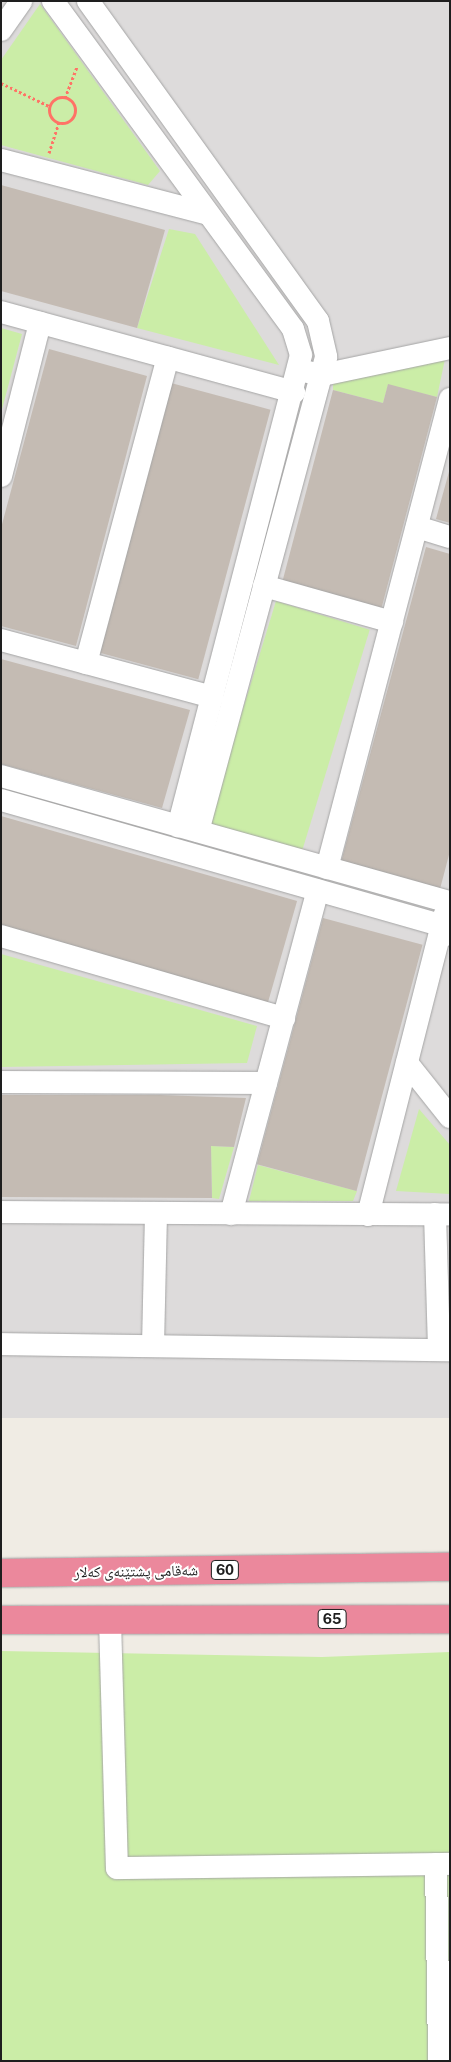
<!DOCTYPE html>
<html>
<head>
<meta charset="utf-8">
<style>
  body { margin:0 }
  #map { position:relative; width:451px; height:2062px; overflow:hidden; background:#f0ece4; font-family:"Public Sans","Noto Naskh Arabic",sans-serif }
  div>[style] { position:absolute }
  .residential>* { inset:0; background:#dddbdb; transform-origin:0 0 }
  .grass>* { inset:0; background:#cbeda7; transform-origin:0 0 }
  .building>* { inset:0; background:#c4bbb3; transform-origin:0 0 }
  .path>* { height:3px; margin-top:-1.5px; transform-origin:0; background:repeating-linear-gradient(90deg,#ff7366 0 2.5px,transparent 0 5px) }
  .path>.ring { margin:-1.5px; padding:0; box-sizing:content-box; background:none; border:3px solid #ff7366; border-radius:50% }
  .roads { filter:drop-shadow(0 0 1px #a5a5a5) drop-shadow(0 0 1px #a5a5a5) }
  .minor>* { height:22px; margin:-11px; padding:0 11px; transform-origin:11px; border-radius:11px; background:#fff }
  .highway>* { height:28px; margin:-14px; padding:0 14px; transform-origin:14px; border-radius:14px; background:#eb889c }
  span { translate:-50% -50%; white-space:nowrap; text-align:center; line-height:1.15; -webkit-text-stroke:4px #fff; paint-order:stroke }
  .shield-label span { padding:1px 4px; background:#fff; border:1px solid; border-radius:4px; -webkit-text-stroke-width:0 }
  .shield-label { font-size:14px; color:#1e1e1e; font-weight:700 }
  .street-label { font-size:15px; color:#1e1e1e }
  .frame { position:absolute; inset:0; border:2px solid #1e1e1e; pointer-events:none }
</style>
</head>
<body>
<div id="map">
  <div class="residential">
    <i style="left:1px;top:1px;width:449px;height:1417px"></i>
  </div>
  <div class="grass">
    <i style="clip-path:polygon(40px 4px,160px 171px,148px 185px,1px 145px,1px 60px)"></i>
    <i style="clip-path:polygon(169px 229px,195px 234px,279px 365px,137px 328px)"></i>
    <i style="clip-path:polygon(1px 328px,22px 334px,1px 413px)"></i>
    <i style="clip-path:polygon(445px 359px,437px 397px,388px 385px,383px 403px,333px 390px,333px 382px)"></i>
    <i style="left:276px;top:601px;width:98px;height:232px;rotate:17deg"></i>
    <i style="clip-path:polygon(1px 954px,257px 1026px,247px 1063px,1px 1067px)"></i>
    <i style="clip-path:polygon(419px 1109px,450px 1145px,450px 1194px,396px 1191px)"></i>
    <i style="clip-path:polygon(211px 1146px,234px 1147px,219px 1199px,212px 1198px)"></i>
    <i style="clip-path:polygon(258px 1165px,307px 1178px,357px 1191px,353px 1201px,249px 1201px)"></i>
    <i style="clip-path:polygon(1px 1651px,322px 1657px,450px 1652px,450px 2061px,1px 2061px)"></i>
  </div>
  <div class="building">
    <i style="clip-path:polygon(1px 185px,165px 230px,137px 328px,1px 291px)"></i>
    <i style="clip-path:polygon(49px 349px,147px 376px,76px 646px,1px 626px,1px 528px)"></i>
    <i style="left:171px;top:383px;width:103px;height:279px;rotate:15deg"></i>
    <i style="clip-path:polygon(388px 384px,437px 397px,381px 610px,282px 583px,333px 390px,383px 403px)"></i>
    <i style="clip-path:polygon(450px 468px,450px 523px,436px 519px)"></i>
    <i style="clip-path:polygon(426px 547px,450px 554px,450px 851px,440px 889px,341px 862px)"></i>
    <i style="clip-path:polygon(1px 659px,190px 710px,162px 808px,1px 764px)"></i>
    <i style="left:1px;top:816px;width:308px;height:107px;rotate:16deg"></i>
    <i style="left:323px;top:918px;width:103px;height:255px;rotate:15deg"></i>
    <i style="clip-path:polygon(1px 1095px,159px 1095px,246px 1098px,234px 1147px,211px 1146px,212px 1198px,1px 1197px)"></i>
  </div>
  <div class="path">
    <i style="left:1px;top:83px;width:53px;rotate:25.6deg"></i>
    <i class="ring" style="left:49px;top:97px;width:23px;height:23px"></i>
    <i style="left:65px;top:98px;width:34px;rotate:-69deg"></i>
    <i style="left:49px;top:153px;width:33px;rotate:-72deg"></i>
  </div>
  <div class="roads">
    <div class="minor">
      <i style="left:53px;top:1px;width:406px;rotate:53.8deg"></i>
      <i style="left:293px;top:329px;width:27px;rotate:73deg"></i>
      <i style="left:301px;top:355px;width:487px;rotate:104.6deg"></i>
      <i style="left:88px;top:1px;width:394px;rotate:54.3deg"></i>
      <i style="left:318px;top:321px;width:37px;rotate:77deg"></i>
      <i style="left:326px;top:357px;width:491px;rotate:105.1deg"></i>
      <i style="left:1px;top:30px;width:35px;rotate:-55deg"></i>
      <i style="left:1px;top:160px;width:214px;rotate:14.6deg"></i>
      <i style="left:1px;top:312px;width:304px;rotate:15.3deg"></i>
      <i style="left:308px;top:372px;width:14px;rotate:12deg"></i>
      <i style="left:322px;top:375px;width:131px;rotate:-11.9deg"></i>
      <i style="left:1px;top:476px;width:158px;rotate:-75.7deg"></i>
      <i style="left:417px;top:527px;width:34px;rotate:17deg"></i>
      <i style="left:264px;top:586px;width:133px;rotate:15.7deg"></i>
      <i style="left:1px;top:640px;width:219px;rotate:15.1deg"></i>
      <i style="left:86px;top:663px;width:316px;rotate:-75deg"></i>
      <i style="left:1px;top:776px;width:464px;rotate:15.7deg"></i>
      <i style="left:1px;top:800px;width:457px;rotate:15.9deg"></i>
      <i style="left:441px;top:925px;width:13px;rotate:48deg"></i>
      <i style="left:327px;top:868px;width:485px;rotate:-75.3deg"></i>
      <i style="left:1px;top:936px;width:295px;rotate:16.2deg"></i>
      <i style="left:407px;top:1063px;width:69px;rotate:51.5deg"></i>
      <i style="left:1px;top:1082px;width:265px;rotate:0.2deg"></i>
      <i style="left:1px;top:1212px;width:449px;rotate:0.3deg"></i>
      <i style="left:231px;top:1214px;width:335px;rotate:-75deg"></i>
      <i style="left:435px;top:1214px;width:136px;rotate:88.3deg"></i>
      <i style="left:368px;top:1215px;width:309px;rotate:-75.7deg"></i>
      <i style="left:1px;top:1344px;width:449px;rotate:0.8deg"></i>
      <i style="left:153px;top:1346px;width:133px;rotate:-88.7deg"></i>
      <i style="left:110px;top:1620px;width:248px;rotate:88.4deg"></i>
      <i style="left:117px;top:1868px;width:333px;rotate:-0.7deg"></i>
      <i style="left:436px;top:1864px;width:197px;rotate:89.1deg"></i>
    </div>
    <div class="highway">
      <i style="left:1px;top:1573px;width:449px;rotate:-0.8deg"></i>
      <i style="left:1px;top:1620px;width:449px;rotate:-0.1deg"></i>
    </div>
  </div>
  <div class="shield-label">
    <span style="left:225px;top:1570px">60</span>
    <span style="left:332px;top:1619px">65</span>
  </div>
  <div class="street-label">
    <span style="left:136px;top:1571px;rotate:-1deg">شەقامی پشتێنەی کەلار</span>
  </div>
  <div class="frame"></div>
</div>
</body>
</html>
